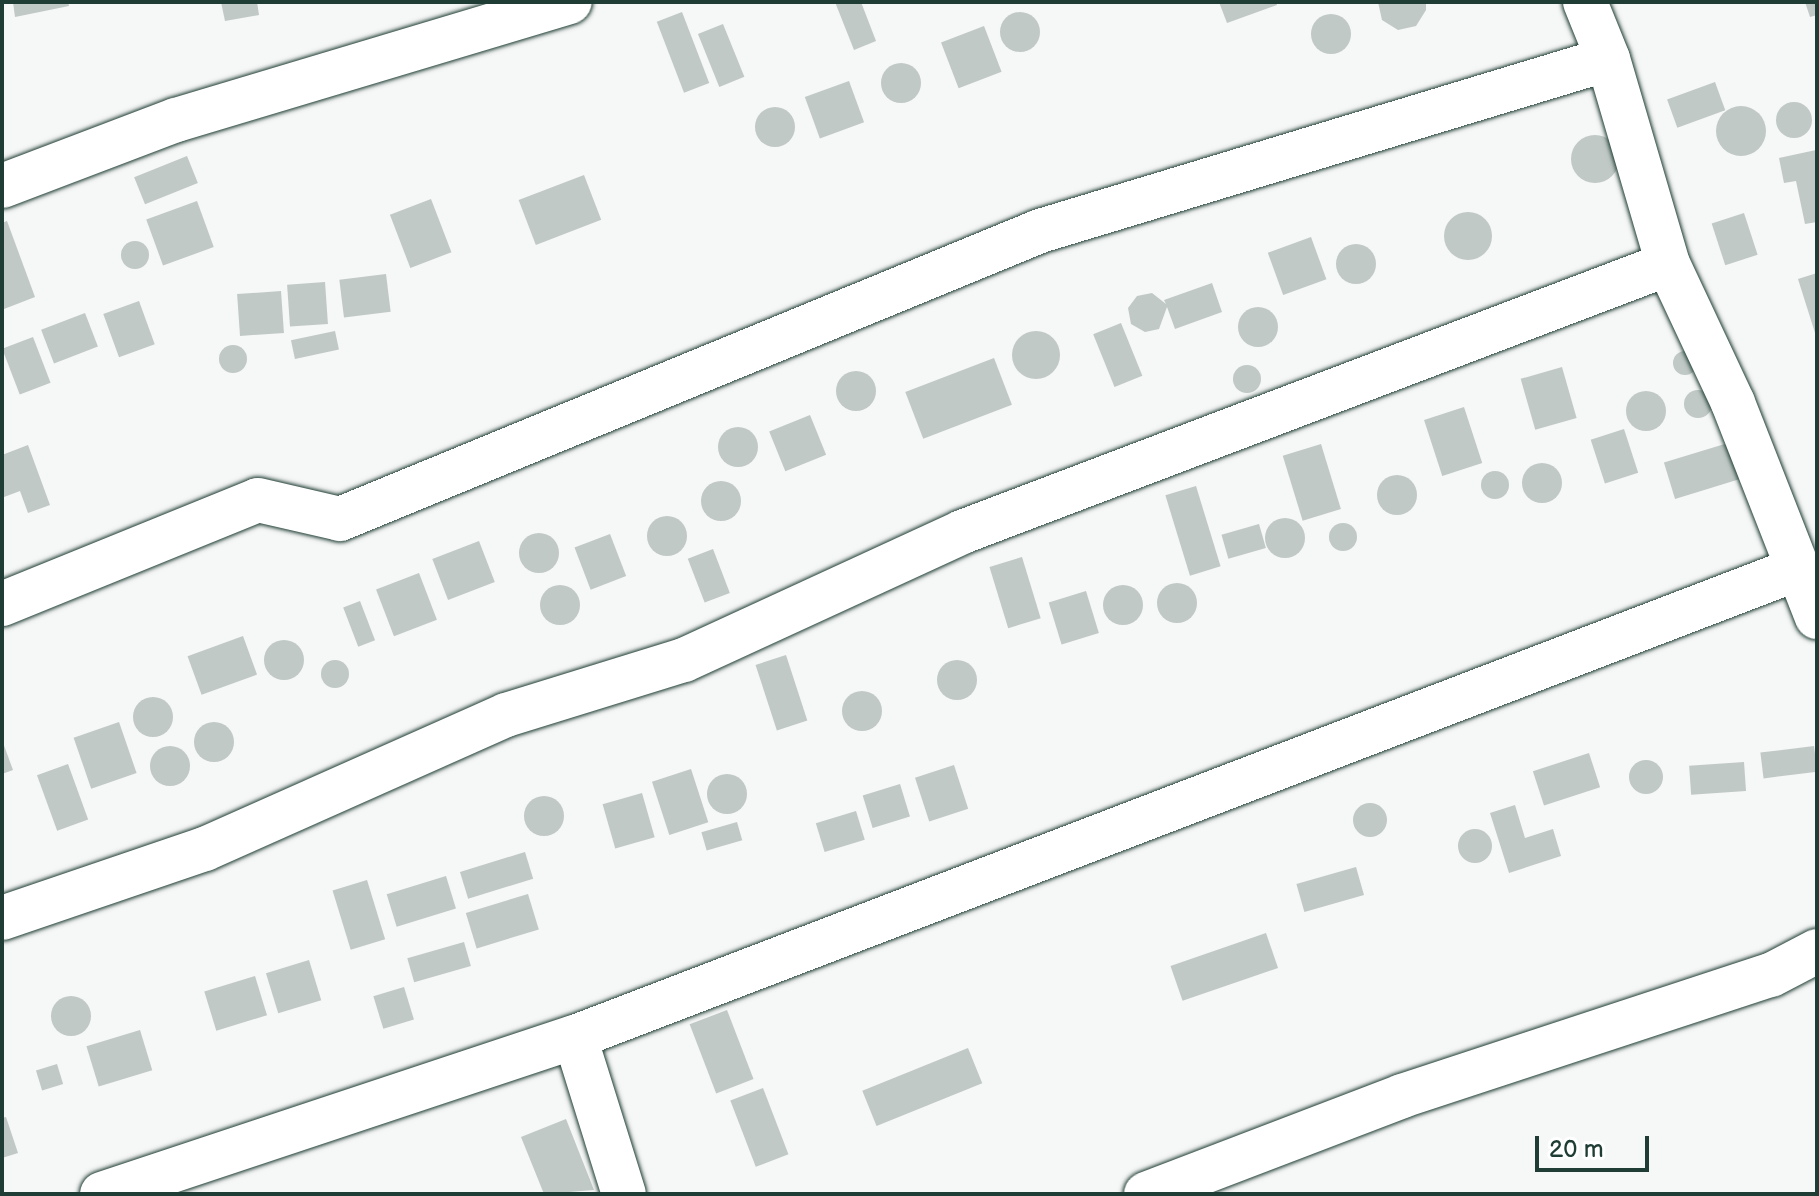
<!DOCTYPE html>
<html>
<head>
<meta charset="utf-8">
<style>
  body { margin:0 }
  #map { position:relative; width:1819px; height:1196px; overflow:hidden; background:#f6f7f7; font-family:"Balsamiq Sans",sans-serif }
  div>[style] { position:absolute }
  .building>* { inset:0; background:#c0c9c6; transform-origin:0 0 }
  .round { border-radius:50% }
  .roads { filter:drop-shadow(0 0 2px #1f3d34) drop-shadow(0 0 2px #1f3d34) }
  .minor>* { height:44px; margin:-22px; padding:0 22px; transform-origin:22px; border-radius:22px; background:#fff }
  span { translate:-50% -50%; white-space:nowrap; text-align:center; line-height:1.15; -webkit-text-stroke:6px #fff; paint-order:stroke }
  .frame { position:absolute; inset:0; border:4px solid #1f3d34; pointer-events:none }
  .scale { position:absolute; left:1535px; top:1136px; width:114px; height:36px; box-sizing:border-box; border:4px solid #1f3d34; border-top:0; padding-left:10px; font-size:24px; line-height:28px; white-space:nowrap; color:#1f3d34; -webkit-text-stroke:6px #fff; paint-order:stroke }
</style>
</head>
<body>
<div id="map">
  <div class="building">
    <i style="clip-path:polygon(13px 2px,68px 2px,69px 6px,15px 17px)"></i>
    <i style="clip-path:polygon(221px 2px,257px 2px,259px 15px,225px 21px)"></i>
    <i style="clip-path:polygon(835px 2px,861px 2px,876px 41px,854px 50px)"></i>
    <i style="clip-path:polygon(1219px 2px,1276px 2px,1277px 5px,1227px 23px)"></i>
    <i style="clip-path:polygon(1378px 2px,1426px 2px,1426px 10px,1416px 26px,1398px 30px,1382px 20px)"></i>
    <i style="clip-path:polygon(1805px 2px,1817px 2px,1817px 15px,1810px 17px)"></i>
    <i style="left:682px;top:12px;width:76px;height:27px;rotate:69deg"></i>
    <i class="round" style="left:1000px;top:12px;width:40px;height:40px"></i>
    <i class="round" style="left:1311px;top:14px;width:40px;height:40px"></i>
    <i style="left:723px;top:24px;width:57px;height:27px;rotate:68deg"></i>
    <i style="left:984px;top:26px;width:49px;height:46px;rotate:69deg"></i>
    <i class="round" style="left:881px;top:63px;width:40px;height:40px"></i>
    <i style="left:849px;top:81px;width:44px;height:47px;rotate:70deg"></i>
    <i style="left:1715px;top:82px;width:30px;height:51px;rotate:70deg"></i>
    <i class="round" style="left:1776px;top:102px;width:36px;height:36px"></i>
    <i class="round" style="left:1716px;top:106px;width:50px;height:50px"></i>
    <i class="round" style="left:755px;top:107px;width:40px;height:40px"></i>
    <i class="round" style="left:1571px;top:135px;width:48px;height:48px"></i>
    <i style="clip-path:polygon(1816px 150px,1817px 222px,1805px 224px,1796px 181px,1784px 183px,1779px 158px)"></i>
    <i style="left:187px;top:156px;width:29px;height:57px;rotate:68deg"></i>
    <i style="left:584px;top:175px;width:48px;height:70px;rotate:69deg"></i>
    <i style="left:431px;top:199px;width:57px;height:44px;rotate:69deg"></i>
    <i style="left:197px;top:201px;width:49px;height:54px;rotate:70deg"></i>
    <i class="round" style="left:1444px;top:212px;width:48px;height:48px"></i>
    <i style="left:1744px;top:213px;width:44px;height:34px;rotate:72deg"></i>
    <i style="clip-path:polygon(7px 221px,35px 297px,4px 309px,2px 223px)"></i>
    <i style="left:1311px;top:237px;width:45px;height:46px;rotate:70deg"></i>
    <i class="round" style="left:121px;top:241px;width:28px;height:28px"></i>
    <i class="round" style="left:1336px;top:244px;width:40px;height:40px"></i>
    <i style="clip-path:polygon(1817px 273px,1817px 336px,1816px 336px,1798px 279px)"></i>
    <i style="left:386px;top:274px;width:38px;height:47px;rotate:83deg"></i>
    <i style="left:325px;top:282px;width:42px;height:38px;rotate:86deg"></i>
    <i style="clip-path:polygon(1212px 283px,1222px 312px,1175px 329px,1167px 307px,1159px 329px,1145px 332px,1131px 324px,1128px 308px,1137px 296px,1152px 293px,1166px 304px,1164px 300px)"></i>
    <i style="left:281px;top:291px;width:42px;height:44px;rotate:86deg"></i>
    <i style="left:139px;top:301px;width:46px;height:38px;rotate:70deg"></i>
    <i class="round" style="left:1238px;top:307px;width:40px;height:40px"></i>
    <i style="left:85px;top:313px;width:36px;height:47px;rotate:69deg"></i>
    <i style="left:1121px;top:323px;width:57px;height:30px;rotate:68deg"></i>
    <i class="round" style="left:1012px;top:331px;width:48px;height:48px"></i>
    <i style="left:335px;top:331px;width:19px;height:45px;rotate:78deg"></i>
    <i style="left:33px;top:337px;width:49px;height:33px;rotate:69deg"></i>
    <i class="round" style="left:219px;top:345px;width:28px;height:28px"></i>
    <i class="round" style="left:1673px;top:351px;width:24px;height:24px"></i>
    <i style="left:994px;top:358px;width:50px;height:95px;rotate:69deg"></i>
    <i class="round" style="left:1233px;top:365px;width:28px;height:28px"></i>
    <i style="left:1562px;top:367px;width:53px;height:43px;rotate:74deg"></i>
    <i class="round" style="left:836px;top:371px;width:40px;height:40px"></i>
    <i class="round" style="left:1684px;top:390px;width:28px;height:28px"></i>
    <i class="round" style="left:1626px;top:391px;width:40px;height:40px"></i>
    <i style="left:1464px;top:407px;width:59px;height:42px;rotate:72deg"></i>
    <i style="left:810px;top:415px;width:43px;height:44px;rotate:68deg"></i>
    <i class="round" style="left:718px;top:427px;width:40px;height:40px"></i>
    <i style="left:1624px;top:429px;width:46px;height:35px;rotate:72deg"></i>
    <i style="left:1728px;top:443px;width:38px;height:67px;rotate:73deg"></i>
    <i style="left:1321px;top:444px;width:68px;height:40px;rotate:73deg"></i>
    <i style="clip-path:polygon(28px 445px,50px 505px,28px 513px,20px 491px,4px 497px,2px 491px,2px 455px)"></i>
    <i class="round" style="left:1522px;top:463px;width:40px;height:40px"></i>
    <i class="round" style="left:1481px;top:471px;width:28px;height:28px"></i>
    <i class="round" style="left:1377px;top:475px;width:40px;height:40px"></i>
    <i class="round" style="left:701px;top:481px;width:40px;height:40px"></i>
    <i style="left:1196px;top:486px;width:84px;height:32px;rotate:73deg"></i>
    <i class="round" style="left:647px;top:516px;width:40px;height:40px"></i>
    <i class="round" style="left:1265px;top:518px;width:40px;height:40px"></i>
    <i class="round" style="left:1329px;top:523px;width:28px;height:28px"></i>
    <i style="left:1259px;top:524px;width:25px;height:39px;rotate:74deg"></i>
    <i class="round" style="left:519px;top:533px;width:40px;height:40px"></i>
    <i style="left:610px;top:534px;width:45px;height:38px;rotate:69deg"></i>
    <i style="left:479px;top:541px;width:44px;height:50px;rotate:69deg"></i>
    <i style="left:713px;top:549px;width:47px;height:27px;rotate:69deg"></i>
    <i style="left:1022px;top:557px;width:64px;height:34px;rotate:73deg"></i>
    <i style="left:419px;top:573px;width:50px;height:46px;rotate:69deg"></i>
    <i class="round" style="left:1157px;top:583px;width:40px;height:40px"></i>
    <i class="round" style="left:540px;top:585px;width:40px;height:40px"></i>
    <i class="round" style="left:1103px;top:585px;width:40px;height:40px"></i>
    <i style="left:1086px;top:591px;width:44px;height:39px;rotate:73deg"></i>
    <i style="left:360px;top:601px;width:42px;height:18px;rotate:69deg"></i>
    <i style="left:243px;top:636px;width:41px;height:59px;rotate:70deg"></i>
    <i class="round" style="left:264px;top:640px;width:40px;height:40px"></i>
    <i style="left:786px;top:655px;width:69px;height:32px;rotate:72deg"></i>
    <i class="round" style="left:321px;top:660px;width:28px;height:28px"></i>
    <i class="round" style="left:937px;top:660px;width:40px;height:40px"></i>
    <i class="round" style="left:842px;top:691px;width:40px;height:40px"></i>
    <i class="round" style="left:133px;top:697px;width:40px;height:40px"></i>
    <i style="left:119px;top:722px;width:54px;height:48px;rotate:71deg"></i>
    <i class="round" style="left:194px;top:722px;width:40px;height:40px"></i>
    <i style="clip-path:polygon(2px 740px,13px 770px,2px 774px)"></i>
    <i style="left:1814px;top:746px;width:26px;height:54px;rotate:83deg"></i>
    <i class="round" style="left:150px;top:746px;width:40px;height:40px"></i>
    <i style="left:1589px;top:753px;width:36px;height:59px;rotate:72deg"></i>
    <i class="round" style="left:1629px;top:760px;width:34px;height:34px"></i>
    <i style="left:1744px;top:762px;width:29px;height:55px;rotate:86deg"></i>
    <i style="left:68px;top:764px;width:59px;height:33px;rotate:70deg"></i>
    <i style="left:954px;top:765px;width:46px;height:41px;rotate:72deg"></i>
    <i style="left:691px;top:769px;width:56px;height:41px;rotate:72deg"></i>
    <i class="round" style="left:707px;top:774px;width:40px;height:40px"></i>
    <i style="left:900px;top:784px;width:34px;height:39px;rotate:73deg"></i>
    <i style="left:642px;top:793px;width:46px;height:41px;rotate:74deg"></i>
    <i class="round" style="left:524px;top:796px;width:40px;height:40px"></i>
    <i class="round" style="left:1353px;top:803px;width:34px;height:34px"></i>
    <i style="clip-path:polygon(1515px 805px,1525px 838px,1553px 829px,1561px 856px,1509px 873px,1490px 813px)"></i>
    <i style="left:856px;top:811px;width:30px;height:42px;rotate:73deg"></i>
    <i style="left:737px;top:822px;width:19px;height:37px;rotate:74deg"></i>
    <i class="round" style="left:1458px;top:829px;width:34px;height:34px"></i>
    <i style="left:525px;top:852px;width:28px;height:68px;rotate:73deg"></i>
    <i style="left:1356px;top:867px;width:29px;height:62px;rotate:74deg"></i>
    <i style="left:446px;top:876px;width:34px;height:62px;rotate:73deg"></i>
    <i style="left:367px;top:880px;width:62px;height:36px;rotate:73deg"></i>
    <i style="left:528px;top:894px;width:37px;height:65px;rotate:73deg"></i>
    <i style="left:1266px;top:933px;width:37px;height:101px;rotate:71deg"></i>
    <i style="left:464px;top:942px;width:25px;height:59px;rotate:74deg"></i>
    <i style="left:309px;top:960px;width:42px;height:45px;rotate:73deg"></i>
    <i style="left:255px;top:976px;width:41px;height:53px;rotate:73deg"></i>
    <i style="left:404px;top:987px;width:34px;height:32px;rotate:73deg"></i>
    <i class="round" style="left:51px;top:996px;width:40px;height:40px"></i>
    <i style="left:727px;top:1010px;width:74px;height:40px;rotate:69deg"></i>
    <i style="left:140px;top:1030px;width:42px;height:56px;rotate:73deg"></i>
    <i style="left:968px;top:1048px;width:38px;height:114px;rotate:68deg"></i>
    <i style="left:57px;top:1064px;width:21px;height:22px;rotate:73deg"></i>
    <i style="left:763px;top:1088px;width:71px;height:35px;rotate:69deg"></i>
    <i style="clip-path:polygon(6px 1117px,18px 1153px,2px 1158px,2px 1118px)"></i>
    <i style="clip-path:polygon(566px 1119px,594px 1190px,544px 1194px,521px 1137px)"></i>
  </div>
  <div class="roads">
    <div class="minor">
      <i style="left:1585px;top:2px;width:61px;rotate:68deg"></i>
      <i style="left:1608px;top:59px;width:214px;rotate:73.7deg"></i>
      <i style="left:1668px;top:264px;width:153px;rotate:64.9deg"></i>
      <i style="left:1733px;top:403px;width:230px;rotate:68.6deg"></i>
      <i style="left:2px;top:186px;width:186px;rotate:-20.8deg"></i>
      <i style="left:176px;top:120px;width:411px;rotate:-16.7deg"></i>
      <i style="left:2px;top:604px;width:276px;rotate:-22.1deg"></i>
      <i style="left:258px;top:500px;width:84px;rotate:13deg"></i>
      <i style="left:340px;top:519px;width:757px;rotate:-22.36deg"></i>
      <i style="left:1040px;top:231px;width:593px;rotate:-16.85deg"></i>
      <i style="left:2px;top:918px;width:214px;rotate:-18.8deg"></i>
      <i style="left:205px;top:849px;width:329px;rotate:-24deg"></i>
      <i style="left:506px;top:715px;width:186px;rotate:-17.2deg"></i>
      <i style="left:684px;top:660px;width:306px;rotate:-24.7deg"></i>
      <i style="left:962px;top:532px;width:755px;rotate:-20.79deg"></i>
      <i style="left:575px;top:1037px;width:164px;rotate:72.7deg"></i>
      <i style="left:102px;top:1194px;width:498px;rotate:-18.4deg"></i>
      <i style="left:575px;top:1037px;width:1309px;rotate:-20.96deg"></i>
      <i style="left:1146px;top:1194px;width:274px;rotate:-20.9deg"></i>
      <i style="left:1402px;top:1096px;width:388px;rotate:-18.2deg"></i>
      <i style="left:1771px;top:975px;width:52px;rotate:-27.6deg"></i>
    </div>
  </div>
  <div class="frame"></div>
  <div class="scale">20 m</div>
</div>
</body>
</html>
